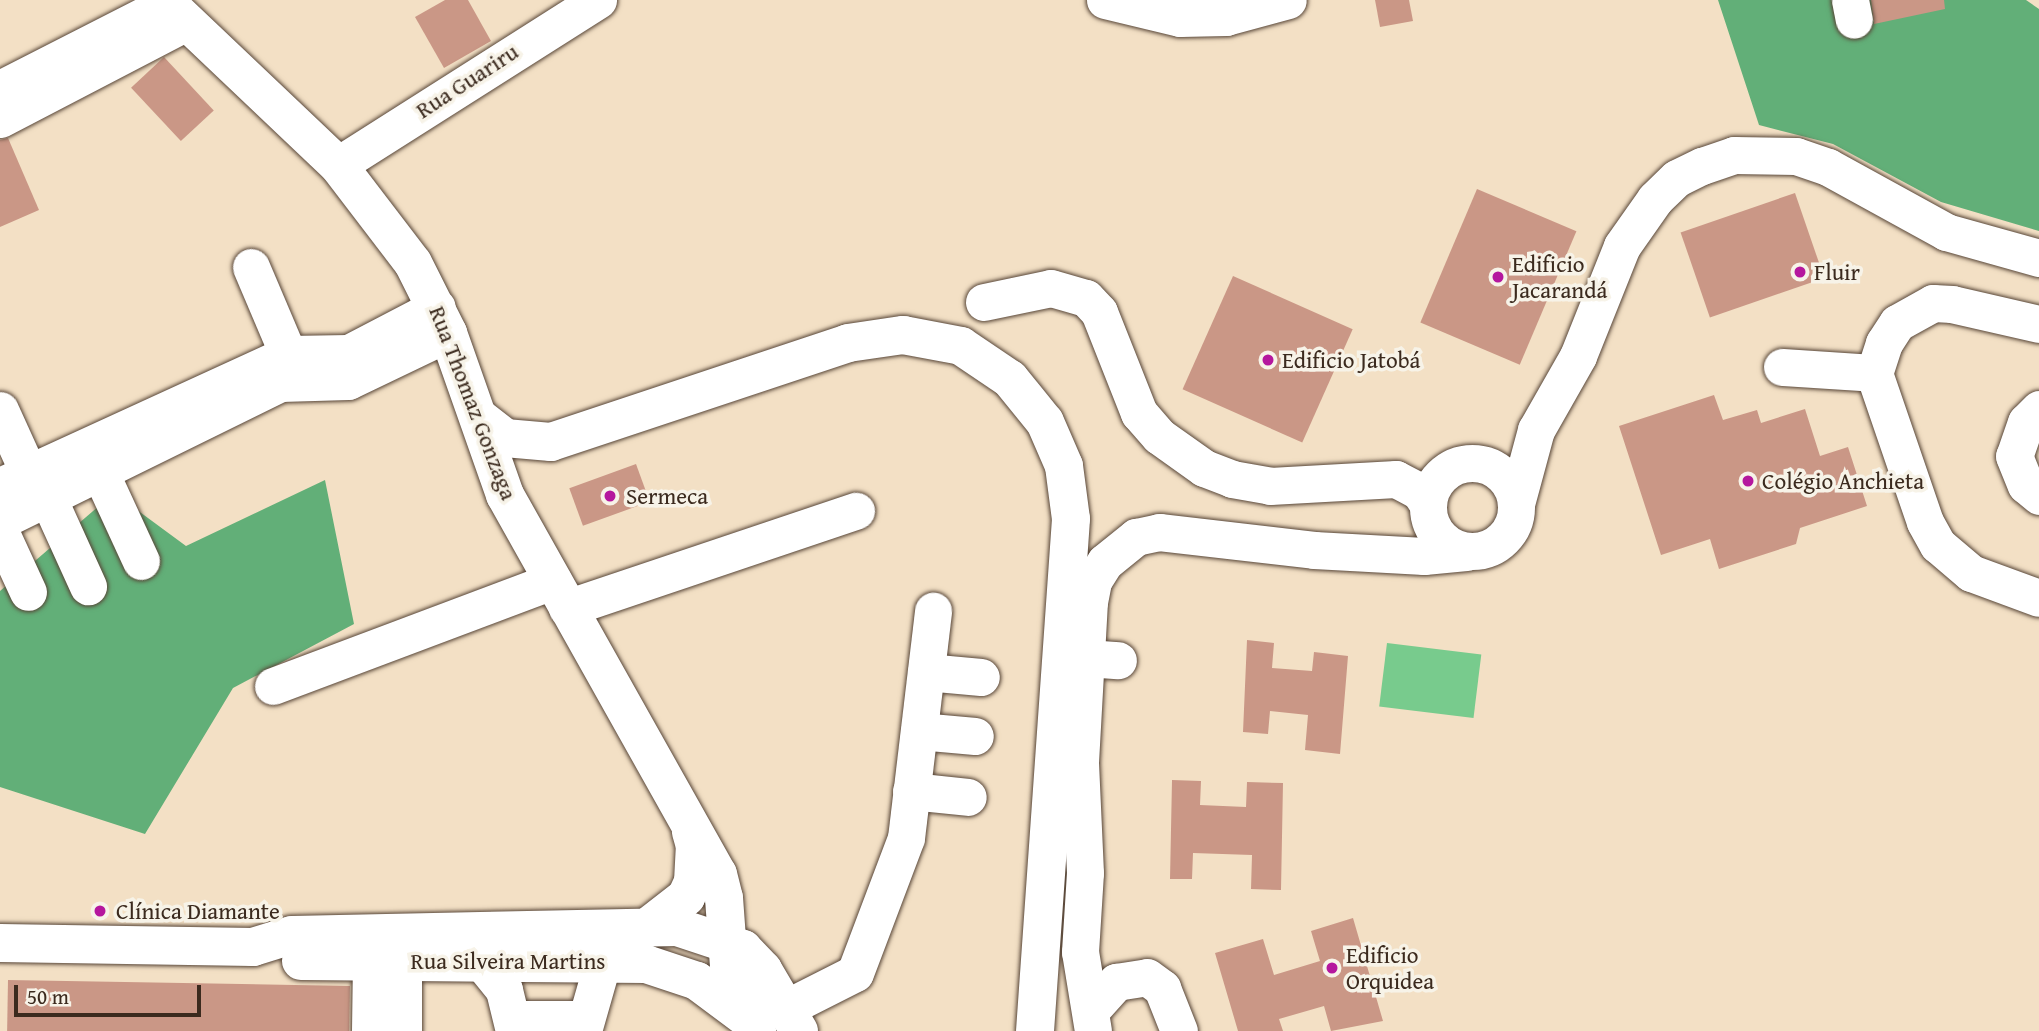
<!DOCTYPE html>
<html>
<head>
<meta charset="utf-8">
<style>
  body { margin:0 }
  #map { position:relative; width:2039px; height:1031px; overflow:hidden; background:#f3e0c5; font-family:"Gentium Book Plus",serif }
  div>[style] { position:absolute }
  .green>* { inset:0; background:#78cb8d; transform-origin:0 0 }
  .forest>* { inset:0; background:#62af78 }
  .building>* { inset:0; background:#ca9786; transform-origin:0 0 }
  .roads { filter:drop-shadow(0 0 2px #574537) drop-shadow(0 0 2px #574537) }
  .minor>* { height:37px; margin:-18.5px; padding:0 18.5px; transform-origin:18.5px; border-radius:18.5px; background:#fff }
  .minor>.ring { margin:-18.5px; padding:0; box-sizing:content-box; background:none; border:37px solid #fff; border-radius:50% }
  .major>* { height:38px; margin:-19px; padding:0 19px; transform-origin:19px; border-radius:19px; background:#fff }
  .dots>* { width:19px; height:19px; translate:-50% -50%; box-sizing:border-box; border:4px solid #f7f3e8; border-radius:50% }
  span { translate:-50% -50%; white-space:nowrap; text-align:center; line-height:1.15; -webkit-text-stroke:7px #f7f3e8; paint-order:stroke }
  .street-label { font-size:23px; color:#3b2a1e }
  .poi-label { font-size:23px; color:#3b2a1e }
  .left { translate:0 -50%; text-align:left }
  .scale { position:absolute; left:14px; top:985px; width:187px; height:32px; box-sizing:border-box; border:4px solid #3b2a1e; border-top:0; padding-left:9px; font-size:21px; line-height:24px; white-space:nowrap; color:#3b2a1e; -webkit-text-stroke:5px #f7f3e8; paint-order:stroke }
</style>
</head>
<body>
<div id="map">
  <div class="green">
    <i style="left:1387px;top:643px;width:95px;height:64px;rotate:7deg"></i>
  </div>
  <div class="forest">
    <i style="clip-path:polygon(1718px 0,1839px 0,1841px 26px,1864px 35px,1865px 0,2026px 0,2039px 9px,2039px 231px,1941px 202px,1833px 144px,1759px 125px)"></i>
    <i style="clip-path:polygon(325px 480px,354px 624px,233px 688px,145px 834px,0 787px,0 591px,114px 493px,186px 546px)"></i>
  </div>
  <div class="building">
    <i style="clip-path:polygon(445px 0,468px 0,491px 41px,444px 68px,415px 17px)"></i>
    <i style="clip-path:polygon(1375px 0,1409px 0,1413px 21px,1380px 27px)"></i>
    <i style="clip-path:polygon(1871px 0,1944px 0,1945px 9px,1874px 24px)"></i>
    <i style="left:164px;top:57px;width:73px;height:45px;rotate:47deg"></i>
    <i style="clip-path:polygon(8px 138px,39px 210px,0 227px,0 140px)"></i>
    <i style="left:1477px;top:189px;width:108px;height:145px;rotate:23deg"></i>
    <i style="left:1795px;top:193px;width:90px;height:121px;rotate:71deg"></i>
    <i style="left:1233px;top:276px;width:131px;height:124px;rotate:24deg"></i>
    <i style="clip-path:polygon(1714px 395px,1723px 420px,1757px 410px,1761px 423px,1805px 409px,1820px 456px,1848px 447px,1867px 506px,1800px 528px,1796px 544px,1719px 569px,1710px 539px,1661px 555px,1619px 426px)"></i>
    <i style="left:636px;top:464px;width:40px;height:71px;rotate:70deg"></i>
    <i style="clip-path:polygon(1247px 640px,1274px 643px,1272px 668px,1312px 671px,1314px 652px,1348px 656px,1340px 754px,1305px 750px,1308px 715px,1270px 711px,1268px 734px,1243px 732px)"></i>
    <i style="clip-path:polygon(1172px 780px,1201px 781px,1200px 805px,1246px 807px,1247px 782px,1283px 783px,1281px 890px,1251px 889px,1252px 855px,1193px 853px,1192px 879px,1170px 879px)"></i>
    <i style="clip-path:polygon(1353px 918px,1383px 1021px,1331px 1031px,1324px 1006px,1279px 1019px,1283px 1031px,1238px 1031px,1215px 953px,1263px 939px,1274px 975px,1320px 961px,1311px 931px)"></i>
    <i style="left:8px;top:980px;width:342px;height:51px;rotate:1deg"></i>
  </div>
  <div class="roads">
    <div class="minor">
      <i style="left:1105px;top:0;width:77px;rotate:13.5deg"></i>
      <i style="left:1180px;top:18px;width:46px;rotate:-1.2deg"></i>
      <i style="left:1226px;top:17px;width:64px;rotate:-15.3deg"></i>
      <i style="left:1850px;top:0;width:20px;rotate:79deg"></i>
      <i style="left:0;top:89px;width:181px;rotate:-27deg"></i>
      <i style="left:0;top:119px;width:210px;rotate:-27.5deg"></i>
      <i style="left:338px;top:165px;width:308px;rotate:-32.4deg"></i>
      <i style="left:251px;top:267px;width:95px;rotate:67deg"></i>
      <i style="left:984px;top:302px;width:68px;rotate:-11.8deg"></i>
      <i style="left:1051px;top:288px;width:36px;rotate:16deg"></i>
      <i style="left:1086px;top:298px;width:19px;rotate:47deg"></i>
      <i style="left:1099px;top:312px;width:109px;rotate:68.4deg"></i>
      <i style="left:1139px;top:413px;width:30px;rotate:49deg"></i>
      <i style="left:1159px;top:436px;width:55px;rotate:35.4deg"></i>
      <i style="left:1204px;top:468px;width:30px;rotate:21deg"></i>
      <i style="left:1232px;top:479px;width:39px;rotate:10deg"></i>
      <i style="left:1270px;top:486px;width:126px;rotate:-3.2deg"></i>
      <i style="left:1396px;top:479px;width:26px;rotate:28deg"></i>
      <i style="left:1419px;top:491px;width:14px;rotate:56deg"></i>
      <i style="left:2039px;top:324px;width:89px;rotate:-167.1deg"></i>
      <i style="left:1952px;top:304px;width:19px;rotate:-177deg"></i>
      <i style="left:1933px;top:303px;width:41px;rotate:150.9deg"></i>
      <i style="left:1897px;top:323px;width:24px;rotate:123deg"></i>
      <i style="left:1884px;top:343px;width:32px;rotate:108deg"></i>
      <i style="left:1874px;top:373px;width:157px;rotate:71.1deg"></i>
      <i style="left:1925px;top:522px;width:26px;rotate:61deg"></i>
      <i style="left:1938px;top:545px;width:43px;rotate:40.3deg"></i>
      <i style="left:1971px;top:573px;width:72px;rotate:20.2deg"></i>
      <i style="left:1782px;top:367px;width:92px;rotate:3.7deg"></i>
      <i style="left:2039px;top:409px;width:18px;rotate:135deg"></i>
      <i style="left:2026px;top:422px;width:36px;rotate:109deg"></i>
      <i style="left:2014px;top:456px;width:31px;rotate:68deg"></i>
      <i style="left:2026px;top:485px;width:17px;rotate:40deg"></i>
      <i style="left:0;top:410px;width:70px;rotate:65.6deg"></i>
      <i class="ring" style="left:1428px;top:463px;width:51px;height:51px"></i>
      <i style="left:100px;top:472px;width:98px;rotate:65.3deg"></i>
      <i style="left:0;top:486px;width:317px;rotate:-24.6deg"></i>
      <i style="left:288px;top:354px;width:61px;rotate:-0.9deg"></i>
      <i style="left:349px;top:353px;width:99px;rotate:-27.6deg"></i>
      <i style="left:48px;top:498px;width:97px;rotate:65.6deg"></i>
      <i style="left:1516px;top:504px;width:77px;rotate:-74.9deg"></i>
      <i style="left:1536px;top:430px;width:85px;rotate:-60.4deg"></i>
      <i style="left:1578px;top:356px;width:118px;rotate:-68.2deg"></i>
      <i style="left:1622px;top:246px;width:57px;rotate:-54.9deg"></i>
      <i style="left:1655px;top:199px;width:30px;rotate:-44deg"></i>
      <i style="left:1677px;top:178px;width:28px;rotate:-26deg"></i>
      <i style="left:1702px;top:166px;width:34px;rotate:-19deg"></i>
      <i style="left:1734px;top:155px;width:62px;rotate:0.9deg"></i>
      <i style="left:1796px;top:156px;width:34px;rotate:19deg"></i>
      <i style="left:1828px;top:167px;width:135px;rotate:28.8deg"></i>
      <i style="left:1946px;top:232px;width:97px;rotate:15.6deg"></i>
      <i style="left:0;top:521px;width:312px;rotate:-26.2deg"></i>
      <i style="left:280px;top:383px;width:68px;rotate:-1.7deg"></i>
      <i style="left:348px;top:381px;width:111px;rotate:-25.6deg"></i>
      <i style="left:0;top:531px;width:67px;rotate:65.3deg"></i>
      <i style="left:567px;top:608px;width:305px;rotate:-18.6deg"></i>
      <i style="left:1086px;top:658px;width:32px;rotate:4deg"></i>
      <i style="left:926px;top:672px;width:55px;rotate:5.2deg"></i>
      <i style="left:273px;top:686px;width:299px;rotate:-20.6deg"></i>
      <i style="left:919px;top:731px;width:56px;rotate:5.1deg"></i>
      <i style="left:911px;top:791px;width:57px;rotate:6deg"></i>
      <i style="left:403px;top:960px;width:71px;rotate:90deg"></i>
      <i style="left:480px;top:960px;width:38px;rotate:51deg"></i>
      <i style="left:504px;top:990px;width:42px;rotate:76.3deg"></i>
      <i style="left:786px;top:1008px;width:77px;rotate:-26.9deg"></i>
      <i style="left:855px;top:973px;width:144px;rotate:-69.3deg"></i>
      <i style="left:906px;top:838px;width:229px;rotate:-83.2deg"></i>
      <i style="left:1091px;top:1010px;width:38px;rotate:-48deg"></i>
      <i style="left:1116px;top:982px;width:31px;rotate:-9deg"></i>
      <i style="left:1147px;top:977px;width:19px;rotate:36deg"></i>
      <i style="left:1162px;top:988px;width:46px;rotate:68.4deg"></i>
      <i style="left:514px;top:1019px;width:71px"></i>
      <i style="left:370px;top:1031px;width:71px;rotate:-89.2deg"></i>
      <i style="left:583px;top:1031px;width:73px;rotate:-74.1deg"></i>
      <i style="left:1093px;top:1031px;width:80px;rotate:-99.3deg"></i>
      <i style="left:1080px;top:952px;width:79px;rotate:-86.4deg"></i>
      <i style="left:1085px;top:873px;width:111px;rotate:-92.6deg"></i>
      <i style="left:1080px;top:762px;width:160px;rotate:-86.8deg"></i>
      <i style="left:1089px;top:602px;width:21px;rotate:-79deg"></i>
      <i style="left:1093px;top:581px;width:22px;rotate:-58deg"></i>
      <i style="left:1105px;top:562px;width:40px;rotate:-39deg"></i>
      <i style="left:1136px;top:537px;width:24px;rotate:-12deg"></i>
      <i style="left:1159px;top:532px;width:156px;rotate:6.6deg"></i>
      <i style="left:1314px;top:550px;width:110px;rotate:3.1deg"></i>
      <i style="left:1424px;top:556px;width:42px;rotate:-5.4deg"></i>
    </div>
    <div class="major">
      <i style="left:164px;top:0;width:240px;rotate:43.5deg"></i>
      <i style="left:338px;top:165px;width:123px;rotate:52.6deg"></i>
      <i style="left:413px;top:263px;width:78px;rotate:63.4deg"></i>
      <i style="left:448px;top:333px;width:172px;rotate:70.6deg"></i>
      <i style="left:505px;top:495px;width:435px;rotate:60.7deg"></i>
      <i style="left:718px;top:874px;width:25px;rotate:76deg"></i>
      <i style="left:724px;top:898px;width:82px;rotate:85.8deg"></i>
      <i style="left:730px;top:980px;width:58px;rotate:62.1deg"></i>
      <i style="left:481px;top:419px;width:31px;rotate:38deg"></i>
      <i style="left:505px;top:438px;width:46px;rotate:5deg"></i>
      <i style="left:551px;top:442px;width:313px;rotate:-18.4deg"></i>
      <i style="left:848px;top:343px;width:56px;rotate:-8.3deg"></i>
      <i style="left:903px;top:335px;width:59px;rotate:10.7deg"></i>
      <i style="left:961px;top:346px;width:59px;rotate:34deg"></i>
      <i style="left:1010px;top:379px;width:55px;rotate:50.9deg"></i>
      <i style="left:1045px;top:422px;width:48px;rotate:66.6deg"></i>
      <i style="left:1064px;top:466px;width:53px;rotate:82.5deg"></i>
      <i style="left:1071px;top:519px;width:513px;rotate:94.02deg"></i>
      <i style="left:650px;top:925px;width:46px;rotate:-37.9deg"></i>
      <i style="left:686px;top:897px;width:17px;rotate:-65deg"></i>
      <i style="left:693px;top:882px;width:36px;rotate:-87deg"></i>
      <i style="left:695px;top:846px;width:15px;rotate:-106deg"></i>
      <i style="left:0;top:943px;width:253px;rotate:0.9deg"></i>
      <i style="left:253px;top:947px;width:41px;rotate:-17.1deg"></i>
      <i style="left:292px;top:935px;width:385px;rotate:-1.2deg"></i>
      <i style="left:677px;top:927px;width:70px;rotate:18.4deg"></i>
      <i style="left:743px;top:949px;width:29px;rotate:46deg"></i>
      <i style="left:763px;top:970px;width:71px;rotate:59.5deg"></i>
      <i style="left:301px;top:961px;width:345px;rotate:0.5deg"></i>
      <i style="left:646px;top:964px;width:54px;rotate:18.4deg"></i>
      <i style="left:697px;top:981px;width:59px;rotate:36.7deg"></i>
    </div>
  </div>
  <div class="dots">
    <i style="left:1800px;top:272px;background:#b5179e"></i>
    <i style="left:1498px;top:277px;background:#b5179e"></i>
    <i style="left:1268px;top:360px;background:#b5179e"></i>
    <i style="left:1748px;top:481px;background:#b5179e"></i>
    <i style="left:610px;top:496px;background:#b5179e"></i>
    <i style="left:100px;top:911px;background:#b5179e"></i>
    <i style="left:1332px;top:968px;background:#b5179e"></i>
  </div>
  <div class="street-label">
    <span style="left:467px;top:81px;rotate:-33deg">Rua Guariru</span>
    <span style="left:473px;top:403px;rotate:69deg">Rua Thomaz Gonzaga</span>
    <span style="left:508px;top:961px">Rua Silveira Martins</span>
  </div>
  <div class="poi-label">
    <span class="left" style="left:1512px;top:277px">Edificio<br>Jacarandá</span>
    <span class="left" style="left:1814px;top:272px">Fluir</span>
    <span class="left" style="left:1282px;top:360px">Edificio Jatobá</span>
    <span class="left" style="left:1762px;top:481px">Colégio Anchieta</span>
    <span class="left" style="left:626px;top:496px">Sermeca</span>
    <span class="left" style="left:116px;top:911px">Clínica Diamante</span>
    <span class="left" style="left:1346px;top:968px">Edificio<br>Orquidea</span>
  </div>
  <div class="scale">50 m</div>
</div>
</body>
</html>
